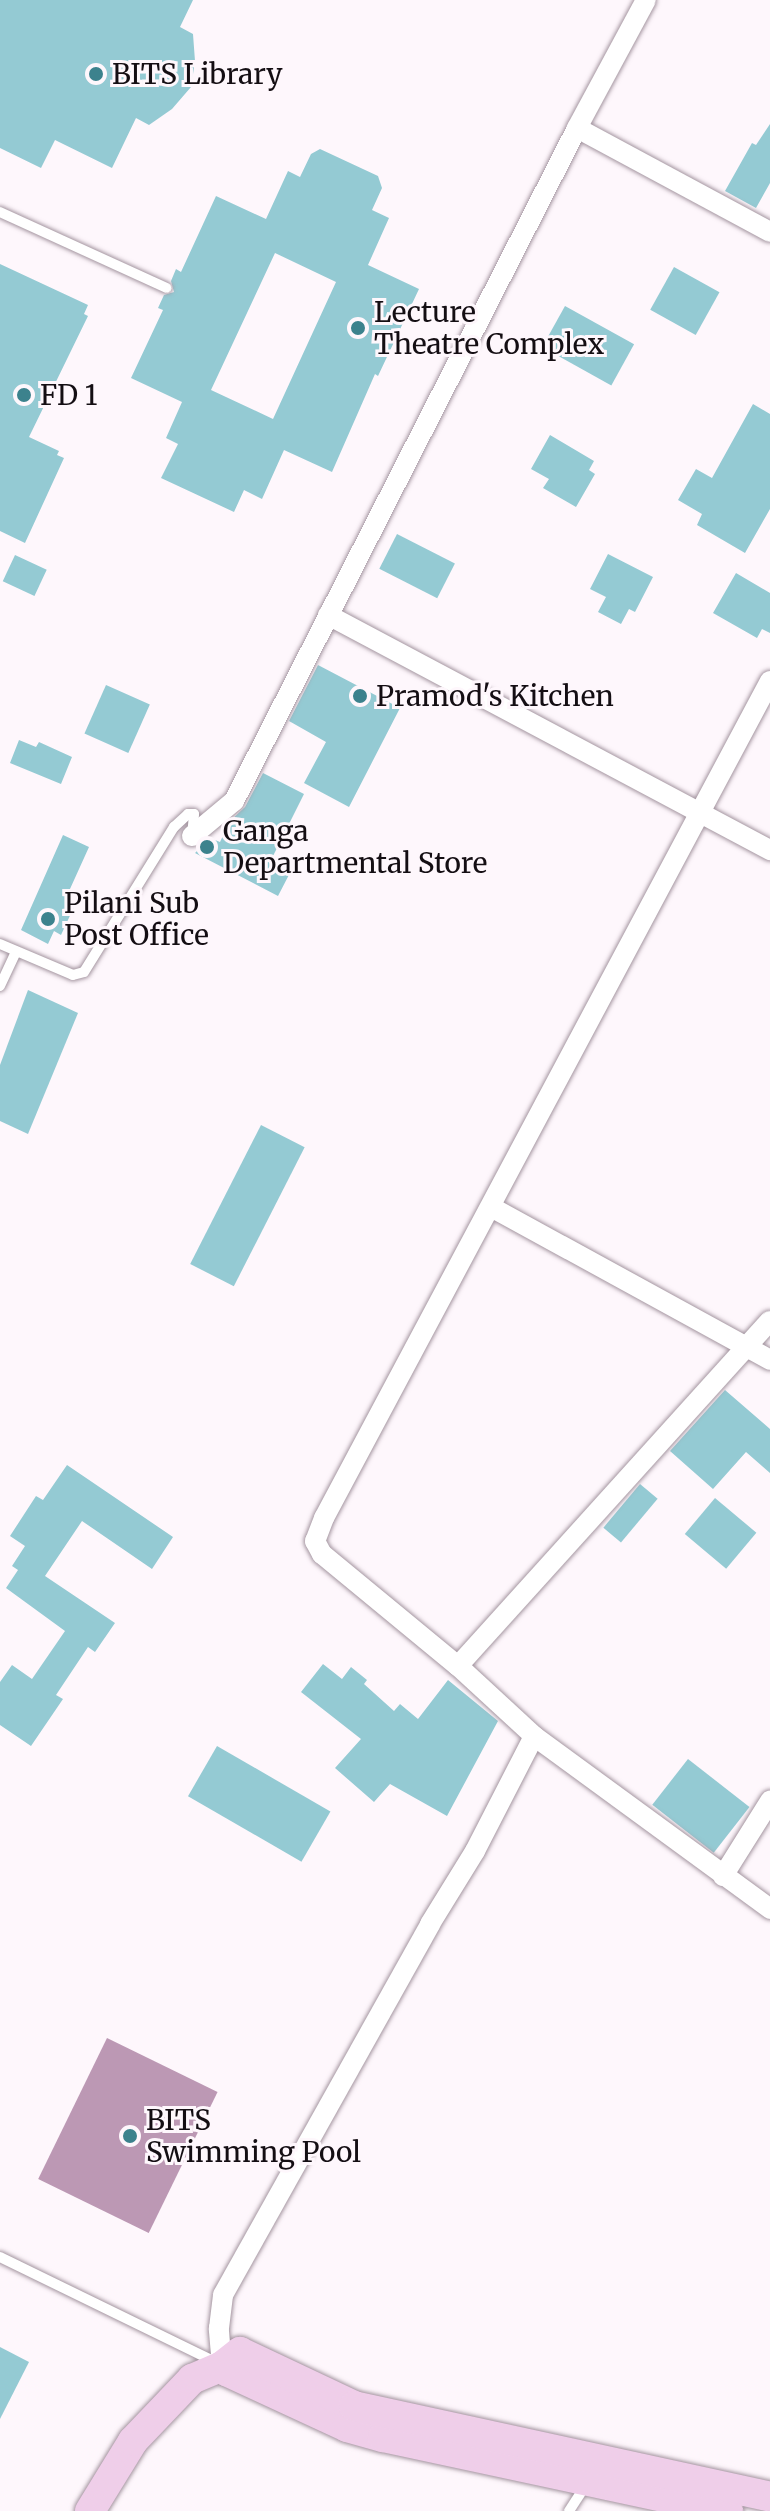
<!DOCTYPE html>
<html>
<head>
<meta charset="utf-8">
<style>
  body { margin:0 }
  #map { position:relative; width:770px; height:2511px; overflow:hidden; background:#fef7fc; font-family:Merriweather,serif }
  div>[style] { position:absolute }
  .water>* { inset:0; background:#bc98b4; transform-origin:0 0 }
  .building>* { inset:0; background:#94cad3; transform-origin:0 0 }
  .roads { filter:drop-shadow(0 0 2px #a495a0) drop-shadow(0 0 2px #a495a0) }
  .lane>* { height:10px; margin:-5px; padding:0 5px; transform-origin:5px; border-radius:5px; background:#fff }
  .street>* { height:20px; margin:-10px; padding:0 10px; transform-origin:10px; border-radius:10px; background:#fff }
  .secondary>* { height:30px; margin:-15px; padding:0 15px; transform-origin:15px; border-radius:15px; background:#efcee9 }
  .dots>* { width:22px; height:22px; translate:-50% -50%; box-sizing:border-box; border:4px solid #fef7fc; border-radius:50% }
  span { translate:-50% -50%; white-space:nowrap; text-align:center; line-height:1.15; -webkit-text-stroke:6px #fef7fc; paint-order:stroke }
  .poi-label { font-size:28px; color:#140e13 }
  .left { translate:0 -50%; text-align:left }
</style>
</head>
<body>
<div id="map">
  <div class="water">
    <i style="left:107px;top:2038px;width:123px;height:157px;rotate:26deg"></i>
  </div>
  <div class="building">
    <i style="clip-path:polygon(0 0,193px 0,180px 27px,193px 34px,195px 61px,191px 87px,172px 109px,149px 125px,136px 118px,112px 168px,55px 140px,41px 168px,0 148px)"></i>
    <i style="clip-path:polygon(770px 124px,770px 183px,756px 208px,725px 191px,752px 143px,756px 145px)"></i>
    <i style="clip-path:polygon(evenodd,320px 149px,378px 176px,382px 188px,372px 210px,389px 218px,368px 265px,419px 289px,378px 376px,375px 374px,332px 472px,284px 450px,262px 499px,244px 490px,234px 512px,161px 478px,178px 444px,166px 438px,182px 402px,131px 378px,163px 310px,158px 308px,164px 295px,174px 292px,171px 281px,176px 269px,181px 272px,216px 196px,266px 219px,288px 171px,300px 177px,311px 154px,320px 149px,275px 253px,336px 282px,273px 419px,211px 390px,275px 253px)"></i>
    <i style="clip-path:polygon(0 264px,88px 305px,84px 314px,88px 316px,29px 437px,59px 451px,57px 455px,64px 458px,25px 543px,0 531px)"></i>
    <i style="left:674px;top:267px;width:52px;height:49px;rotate:29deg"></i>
    <i style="left:565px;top:306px;width:79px;height:47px;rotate:29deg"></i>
    <i style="clip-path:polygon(753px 404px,770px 414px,770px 509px,745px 553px,697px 525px,702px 514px,678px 500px,696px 469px,712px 478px)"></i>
    <i style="clip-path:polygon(550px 435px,594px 461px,589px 470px,595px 474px,576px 507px,543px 488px,549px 479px,531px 469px)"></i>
    <i style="left:397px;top:534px;width:65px;height:39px;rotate:27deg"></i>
    <i style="clip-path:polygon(608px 554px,653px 577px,635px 612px,629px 609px,621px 624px,598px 612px,606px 597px,590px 589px)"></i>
    <i style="left:15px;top:555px;width:35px;height:29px;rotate:25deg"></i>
    <i style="clip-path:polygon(736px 573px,770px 593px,770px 633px,762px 629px,757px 638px,713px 613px)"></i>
    <i style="clip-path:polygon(318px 665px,400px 708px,349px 807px,304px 783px,326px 742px,289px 721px)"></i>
    <i style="left:106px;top:685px;width:48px;height:53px;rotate:24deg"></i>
    <i style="clip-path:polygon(19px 740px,36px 747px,39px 742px,72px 757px,61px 784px,10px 763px)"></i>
    <i style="clip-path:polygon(263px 773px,304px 794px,272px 858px,292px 869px,278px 896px,195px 853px,210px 838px,220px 842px,230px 821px,245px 807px)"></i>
    <i style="clip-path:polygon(63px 835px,89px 847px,65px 900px,74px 907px,61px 935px,54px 931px,48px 944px,21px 930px)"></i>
    <i style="clip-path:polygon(28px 990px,78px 1013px,28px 1134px,0 1121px,0 1065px)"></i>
    <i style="left:261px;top:1125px;width:49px;height:156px;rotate:27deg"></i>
    <i style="clip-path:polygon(725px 1390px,770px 1429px,770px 1473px,746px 1452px,713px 1489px,670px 1451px)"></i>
    <i style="clip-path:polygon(67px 1465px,173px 1537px,152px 1569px,82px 1521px,45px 1576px,115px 1623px,95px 1652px,88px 1647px,56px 1695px,63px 1699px,31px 1746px,0 1725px,0 1682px,12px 1665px,32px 1679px,65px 1631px,6px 1588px,18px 1570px,12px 1566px,25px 1546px,10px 1536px,36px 1496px,43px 1500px)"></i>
    <i style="left:640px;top:1484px;width:23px;height:57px;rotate:40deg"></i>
    <i style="left:715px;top:1498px;width:54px;height:47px;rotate:40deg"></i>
    <i style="clip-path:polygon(323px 1664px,342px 1679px,351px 1667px,367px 1680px,364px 1684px,394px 1711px,400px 1704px,418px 1719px,448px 1680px,498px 1721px,447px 1816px,390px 1784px,374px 1802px,335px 1768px,361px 1739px,301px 1692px)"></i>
    <i style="left:217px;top:1746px;width:131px;height:58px;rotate:30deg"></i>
    <i style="left:688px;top:1759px;width:78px;height:58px;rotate:38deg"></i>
    <i style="clip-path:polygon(0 2347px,29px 2362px,0 2419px)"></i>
  </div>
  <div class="roads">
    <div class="lane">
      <i style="left:0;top:212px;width:183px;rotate:24.5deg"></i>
      <i style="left:0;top:944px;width:79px;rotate:23deg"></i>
      <i style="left:73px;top:975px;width:11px;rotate:-15deg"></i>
      <i style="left:84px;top:972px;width:171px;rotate:-58.2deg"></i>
      <i style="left:174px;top:827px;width:19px;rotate:-43deg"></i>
      <i style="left:188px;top:814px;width:6px"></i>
      <i style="left:194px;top:814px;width:22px;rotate:95deg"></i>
      <i style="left:0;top:986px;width:38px;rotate:-65deg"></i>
      <i style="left:0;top:2257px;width:242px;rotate:26deg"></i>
      <i style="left:569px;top:2511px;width:31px;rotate:-57deg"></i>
    </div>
    <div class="street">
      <i style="left:577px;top:128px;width:219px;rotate:28.3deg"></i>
      <i style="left:328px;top:615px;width:501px;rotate:28deg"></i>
      <i style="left:770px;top:681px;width:948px;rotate:118.05deg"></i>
      <i style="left:324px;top:1518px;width:25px;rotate:111deg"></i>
      <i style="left:315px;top:1541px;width:15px;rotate:62deg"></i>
      <i style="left:322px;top:1554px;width:176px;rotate:39.5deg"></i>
      <i style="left:458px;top:1666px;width:103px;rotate:42.6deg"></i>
      <i style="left:534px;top:1736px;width:293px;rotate:36.2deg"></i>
      <i style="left:192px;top:836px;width:55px;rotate:-39.8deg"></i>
      <i style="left:234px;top:801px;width:755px;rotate:-62.99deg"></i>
      <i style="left:577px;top:128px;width:145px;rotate:-61.7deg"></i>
      <i style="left:491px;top:1207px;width:318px;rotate:28.7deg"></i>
      <i style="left:458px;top:1666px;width:465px;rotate:-47.9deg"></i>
      <i style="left:723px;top:1876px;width:89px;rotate:-57.9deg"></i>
      <i style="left:222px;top:2366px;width:38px;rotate:-95deg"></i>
      <i style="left:219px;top:2328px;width:33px;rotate:-83deg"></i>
      <i style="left:223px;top:2295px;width:425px;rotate:-60.8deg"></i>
      <i style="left:430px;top:1924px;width:86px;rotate:-58.3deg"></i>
      <i style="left:475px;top:1851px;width:129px;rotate:-62.8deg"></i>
    </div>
    <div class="secondary">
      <i style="left:222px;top:2366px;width:8px;rotate:45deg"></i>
      <i style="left:228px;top:2372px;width:131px;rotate:24.8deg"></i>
      <i style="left:347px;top:2427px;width:37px;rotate:16deg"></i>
      <i style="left:383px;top:2437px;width:353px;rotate:12.1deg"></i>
      <i style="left:90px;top:2511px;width:82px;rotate:-58.4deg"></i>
      <i style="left:133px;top:2441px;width:86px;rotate:-46.4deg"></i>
      <i style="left:192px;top:2379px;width:33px;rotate:-23deg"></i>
      <i style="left:222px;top:2366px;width:23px;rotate:-38deg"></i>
      <i style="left:240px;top:2352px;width:126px;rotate:25.3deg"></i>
      <i style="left:354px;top:2406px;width:426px;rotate:12.3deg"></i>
    </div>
  </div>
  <div class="dots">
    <i style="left:96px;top:74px;background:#3c828d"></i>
    <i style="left:358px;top:328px;background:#3c828d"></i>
    <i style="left:24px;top:395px;background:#3c828d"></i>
    <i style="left:360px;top:696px;background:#3c828d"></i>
    <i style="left:207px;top:847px;background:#3c828d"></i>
    <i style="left:48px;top:919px;background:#3c828d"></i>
    <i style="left:130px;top:2136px;background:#3c828d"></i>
  </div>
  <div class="poi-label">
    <span class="left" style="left:112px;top:74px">BITS Library</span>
    <span class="left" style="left:374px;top:328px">Lecture<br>Theatre Complex</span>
    <span class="left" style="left:40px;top:395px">FD 1</span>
    <span class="left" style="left:376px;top:696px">Pramod's Kitchen</span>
    <span class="left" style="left:223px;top:847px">Ganga<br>Departmental Store</span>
    <span class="left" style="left:64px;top:919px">Pilani Sub<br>Post Office</span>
    <span class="left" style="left:146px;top:2136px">BITS<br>Swimming Pool</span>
  </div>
</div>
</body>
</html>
